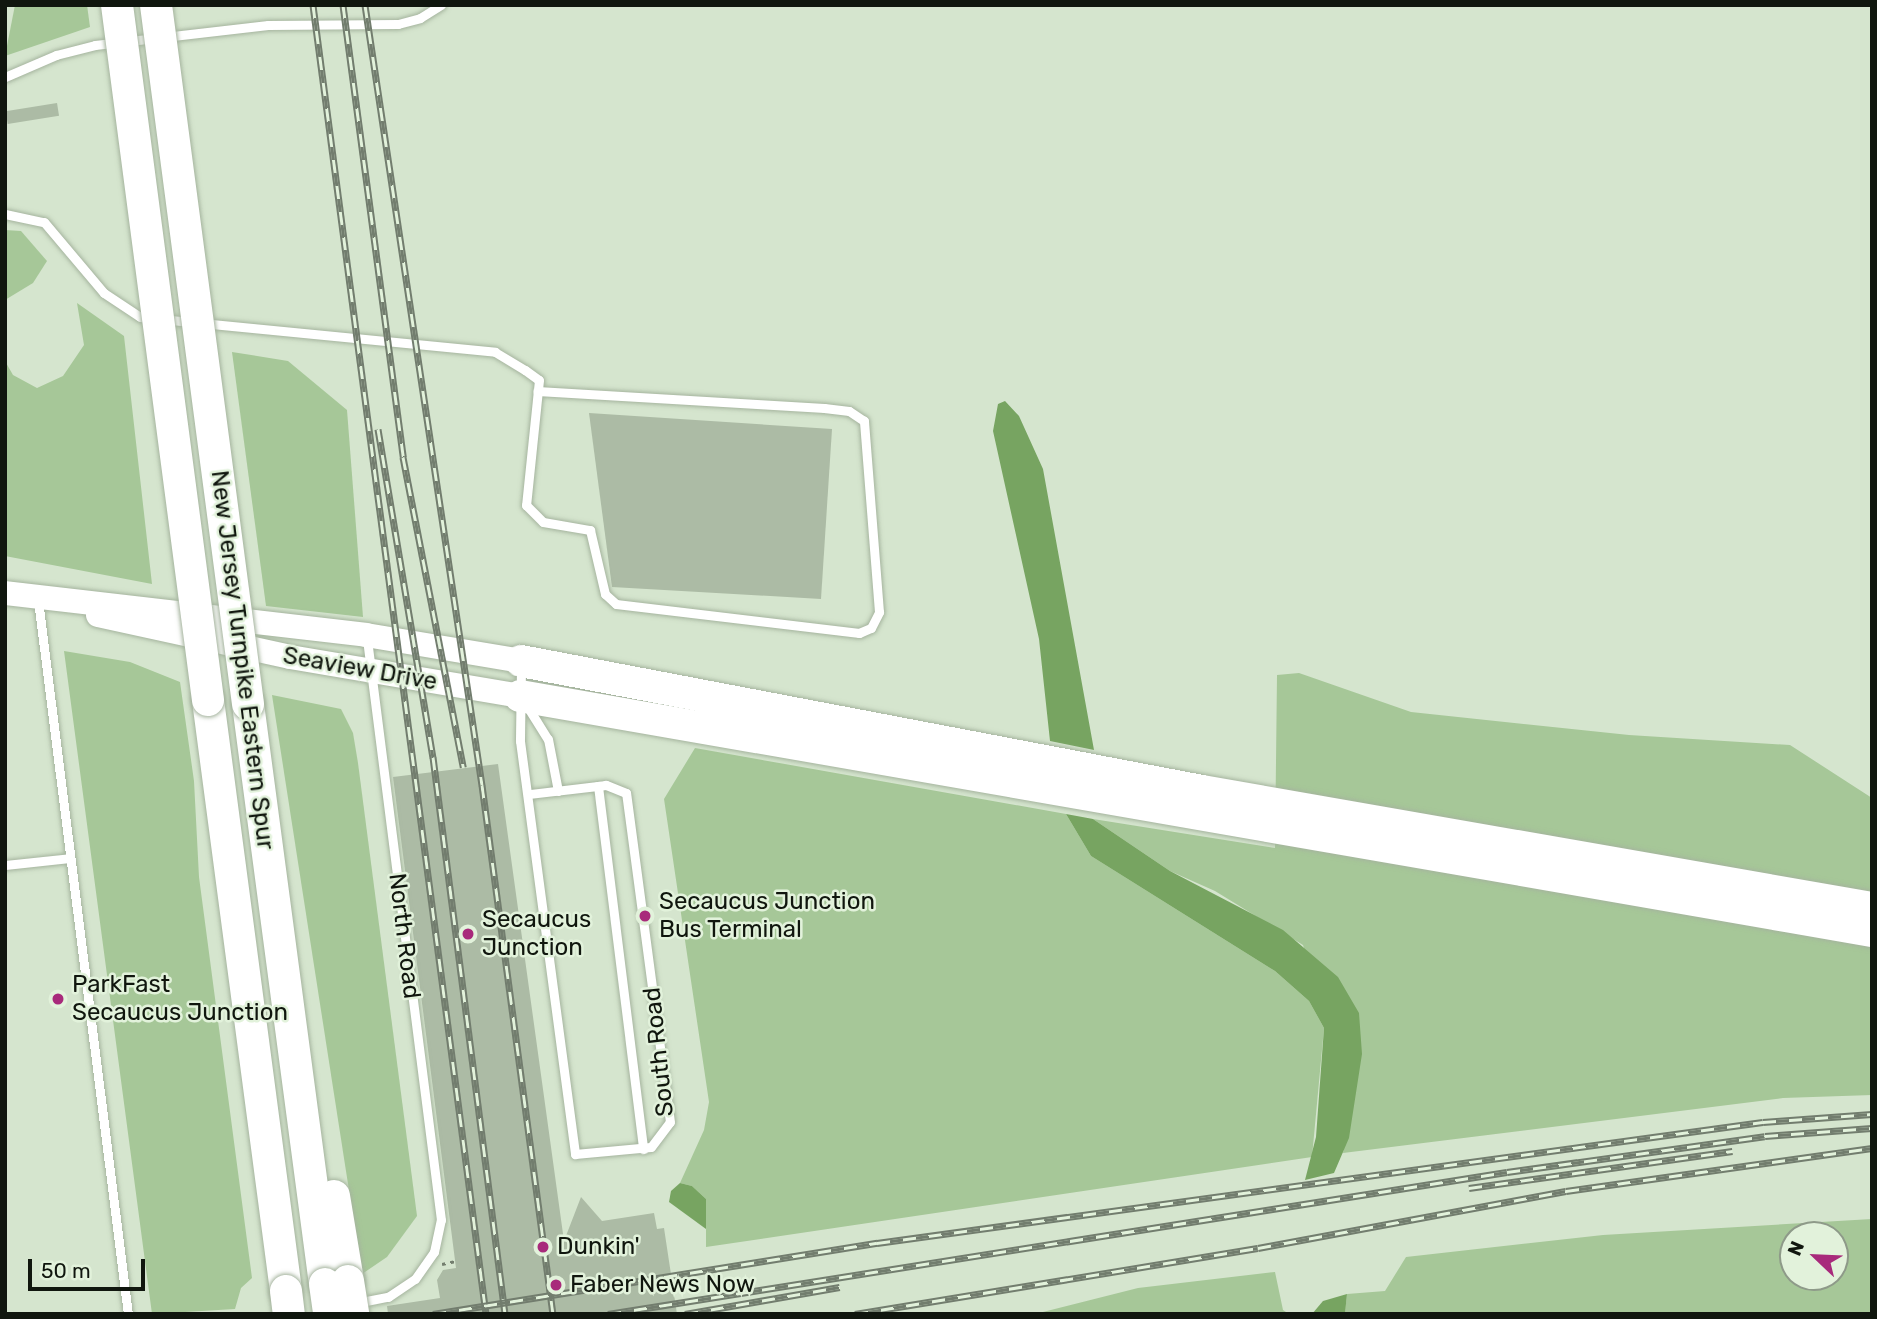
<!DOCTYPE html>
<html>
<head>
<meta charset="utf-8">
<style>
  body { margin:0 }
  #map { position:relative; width:1877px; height:1319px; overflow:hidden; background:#d5e5ce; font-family:Rubik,sans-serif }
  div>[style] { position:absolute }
  .green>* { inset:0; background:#a6c798 }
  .water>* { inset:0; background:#77a461 }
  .building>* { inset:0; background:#acbba5; transform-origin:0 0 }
  .path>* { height:2.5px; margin-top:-1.25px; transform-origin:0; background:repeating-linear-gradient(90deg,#737e6e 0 3.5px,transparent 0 8.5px) }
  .roads { filter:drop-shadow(0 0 2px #a5b49e) drop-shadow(0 0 2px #a5b49e) }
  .service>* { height:9px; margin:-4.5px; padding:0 4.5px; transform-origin:4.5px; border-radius:4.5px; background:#fff }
  .secondary>* { height:24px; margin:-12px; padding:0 12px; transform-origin:12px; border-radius:12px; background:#fff }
  .motorway>* { height:32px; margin:-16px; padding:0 16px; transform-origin:16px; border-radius:16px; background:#fff }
  .rail>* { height:7px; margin-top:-3.5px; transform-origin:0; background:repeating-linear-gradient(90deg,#e2f2db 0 13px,#727d6e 0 26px); box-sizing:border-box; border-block:2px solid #727d6e }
  .bridges { filter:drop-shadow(0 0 2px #a5b49e) drop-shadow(0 0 2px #a5b49e) }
  .motorway-bridge>* { height:32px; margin:-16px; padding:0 16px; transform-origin:16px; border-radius:16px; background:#fff }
  .dots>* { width:19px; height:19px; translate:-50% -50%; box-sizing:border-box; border:4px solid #e2f2db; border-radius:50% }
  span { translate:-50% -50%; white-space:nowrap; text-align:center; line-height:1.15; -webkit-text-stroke:5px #e2f2db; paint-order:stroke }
  .street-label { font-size:24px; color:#10160e }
  .poi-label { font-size:24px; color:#10160e }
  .left { translate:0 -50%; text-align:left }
  .frame { position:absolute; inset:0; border:7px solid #10160e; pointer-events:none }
  .north { position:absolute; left:1779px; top:1221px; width:70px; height:70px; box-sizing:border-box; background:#e2f2db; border:2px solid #8e9a89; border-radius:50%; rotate:293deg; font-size:19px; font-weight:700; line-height:28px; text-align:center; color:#10160e }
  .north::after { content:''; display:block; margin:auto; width:24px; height:32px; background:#a82a7b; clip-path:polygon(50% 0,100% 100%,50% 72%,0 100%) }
  .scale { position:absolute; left:28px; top:1259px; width:117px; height:32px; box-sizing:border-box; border:4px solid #10160e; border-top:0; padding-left:9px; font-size:21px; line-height:24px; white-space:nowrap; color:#10160e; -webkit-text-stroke:5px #e2f2db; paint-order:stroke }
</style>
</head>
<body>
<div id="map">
  <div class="green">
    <i style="clip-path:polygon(15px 5px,87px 5px,90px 27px,5px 56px)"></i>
    <i style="clip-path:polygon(5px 230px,21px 231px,47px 261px,33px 283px,5px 300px)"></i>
    <i style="clip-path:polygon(77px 303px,124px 336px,152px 584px,5px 556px,5px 361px,13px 375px,37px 388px,63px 376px,84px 345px)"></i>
    <i style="clip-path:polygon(232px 352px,288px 361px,347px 410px,363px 617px,266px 606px)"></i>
    <i style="clip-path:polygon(64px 651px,130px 662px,180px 682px,194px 781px,199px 877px,252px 1278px,241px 1288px,235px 1309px,152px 1314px)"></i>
    <i style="clip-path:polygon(1299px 673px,1411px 712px,1629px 735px,1790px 745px,1872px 798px,1872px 1095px,1783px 1098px,1343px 1153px,1353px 1099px,1303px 945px,1215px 891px,1170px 871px,1093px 819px,1275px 848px,1277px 675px)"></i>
    <i style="clip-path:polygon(272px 695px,341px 709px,353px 733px,358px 763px,417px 1216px,387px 1257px,362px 1274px)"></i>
    <i style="clip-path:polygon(695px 748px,1066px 814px,1091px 856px,1275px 971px,1309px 1001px,1324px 1028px,1312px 1157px,706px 1247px,706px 1199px,692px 1186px,680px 1183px,704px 1130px,709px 1102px,664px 799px)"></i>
    <i style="clip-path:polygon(evenodd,1872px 1219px,1872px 1314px,1345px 1314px,1347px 1294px,1385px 1291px,1406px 1257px,1603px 1235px,1872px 1219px,1793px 1235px,1835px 1235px,1835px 1277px,1793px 1277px,1793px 1235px)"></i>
    <i style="clip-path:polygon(1275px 1272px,1283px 1310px,1289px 1314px,1035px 1314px,1138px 1288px)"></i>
  </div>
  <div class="water">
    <i style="clip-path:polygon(1005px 401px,1019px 416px,1043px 469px,1094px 750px,1050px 741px,1039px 639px,993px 431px,998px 404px)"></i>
    <i style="clip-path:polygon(1066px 814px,1093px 819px,1170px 871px,1283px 930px,1338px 977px,1359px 1013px,1362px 1054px,1349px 1138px,1334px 1173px,1305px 1180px,1316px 1137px,1324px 1028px,1309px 1001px,1275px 971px,1091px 856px)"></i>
    <i style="clip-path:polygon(680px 1183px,692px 1186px,706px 1199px,706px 1229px,669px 1202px,671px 1191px)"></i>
    <i style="clip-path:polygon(1347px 1294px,1345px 1314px,1312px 1314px,1323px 1301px)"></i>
  </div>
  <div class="building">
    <i style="left:57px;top:103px;width:13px;height:52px;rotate:81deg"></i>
    <i style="clip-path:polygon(589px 413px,832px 429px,821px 599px,612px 587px)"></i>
    <i style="clip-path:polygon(498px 764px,564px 1241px,581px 1197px,602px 1221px,654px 1213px,657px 1229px,664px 1228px,677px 1314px,388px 1314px,387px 1306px,440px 1298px,437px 1280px,443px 1270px,456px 1268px,393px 777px)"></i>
  </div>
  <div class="path">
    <i style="left:610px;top:1252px;width:3px;rotate:-18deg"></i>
    <i style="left:442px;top:1264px;width:14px;rotate:-12deg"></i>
  </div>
  <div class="roads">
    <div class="service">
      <i style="left:5px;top:77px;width:56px;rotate:-23.3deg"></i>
      <i style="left:56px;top:55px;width:40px;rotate:-14.4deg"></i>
      <i style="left:95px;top:45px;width:174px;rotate:-6.6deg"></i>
      <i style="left:268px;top:25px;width:130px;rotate:-0.4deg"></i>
      <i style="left:398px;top:24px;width:23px;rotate:-15deg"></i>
      <i style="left:420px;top:18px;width:25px;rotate:-32deg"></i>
      <i style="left:5px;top:214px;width:40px;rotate:12deg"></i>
      <i style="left:44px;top:222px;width:93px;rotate:49.8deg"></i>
      <i style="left:104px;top:293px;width:43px;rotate:33.7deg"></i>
      <i style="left:140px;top:317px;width:357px;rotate:5.6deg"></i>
      <i style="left:495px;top:352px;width:35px;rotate:31deg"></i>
      <i style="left:525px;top:370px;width:17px;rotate:36deg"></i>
      <i style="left:539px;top:380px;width:126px;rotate:95.9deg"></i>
      <i style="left:526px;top:505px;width:24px;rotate:45deg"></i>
      <i style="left:543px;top:522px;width:48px;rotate:9.7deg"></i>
      <i style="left:590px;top:530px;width:66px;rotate:76.8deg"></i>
      <i style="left:605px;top:594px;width:15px;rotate:42deg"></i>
      <i style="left:616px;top:604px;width:245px;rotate:6.8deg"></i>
      <i style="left:859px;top:633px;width:13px;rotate:-23deg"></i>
      <i style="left:871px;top:628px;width:18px;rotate:-63deg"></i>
      <i style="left:879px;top:612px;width:192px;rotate:-94.5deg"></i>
      <i style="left:864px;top:421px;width:18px;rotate:-146deg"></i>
      <i style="left:849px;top:411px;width:25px;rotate:-173deg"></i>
      <i style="left:824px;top:408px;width:287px;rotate:-176.6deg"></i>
      <i style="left:38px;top:600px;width:720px;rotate:82.82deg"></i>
      <i style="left:521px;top:667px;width:74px;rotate:90.8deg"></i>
      <i style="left:520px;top:741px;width:417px;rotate:82.4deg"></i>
      <i style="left:575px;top:1154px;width:76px;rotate:-5.3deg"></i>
      <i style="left:651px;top:1147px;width:31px;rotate:-53deg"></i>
      <i style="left:670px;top:1122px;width:332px;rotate:-97.6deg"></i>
      <i style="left:626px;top:793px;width:22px;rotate:-158deg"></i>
      <i style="left:606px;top:785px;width:78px;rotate:173.3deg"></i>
      <i style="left:527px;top:706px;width:39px;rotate:58deg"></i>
      <i style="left:548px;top:739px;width:53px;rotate:79.1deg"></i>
      <i style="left:598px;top:786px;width:366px;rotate:82.9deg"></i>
      <i style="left:5px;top:865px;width:65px;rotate:-6.1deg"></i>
      <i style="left:356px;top:1303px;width:33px;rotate:-11deg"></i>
      <i style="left:388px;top:1297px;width:32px;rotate:-34deg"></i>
      <i style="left:415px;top:1279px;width:33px;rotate:-55deg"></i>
      <i style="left:434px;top:1252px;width:33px;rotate:-78deg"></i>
      <i style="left:441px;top:1220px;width:586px;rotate:-97.26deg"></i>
    </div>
    <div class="secondary">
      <i style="left:5px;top:593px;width:363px;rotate:6.6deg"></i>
      <i style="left:366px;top:635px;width:157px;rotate:9.5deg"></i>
      <i style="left:98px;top:615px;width:197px;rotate:12.3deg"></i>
      <i style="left:290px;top:657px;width:233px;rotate:9.6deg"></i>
    </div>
    <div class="motorway">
      <i style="left:521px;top:661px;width:693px;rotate:10.81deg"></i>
      <i style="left:1202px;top:791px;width:680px;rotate:9.91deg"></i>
      <i style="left:520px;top:696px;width:1372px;rotate:9.86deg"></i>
      <i style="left:208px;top:700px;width:596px;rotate:82.48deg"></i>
      <i style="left:248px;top:704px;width:585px;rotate:82.44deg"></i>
      <i style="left:334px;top:1196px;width:86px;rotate:80.6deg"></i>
    </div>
  </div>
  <div class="rail">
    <i style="left:313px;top:5px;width:1319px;rotate:82.47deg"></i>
    <i style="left:343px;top:5px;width:456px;rotate:82.4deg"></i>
    <i style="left:403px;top:457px;width:316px;rotate:79deg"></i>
    <i style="left:365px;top:5px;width:789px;rotate:81.47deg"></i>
    <i style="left:482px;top:785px;width:534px;rotate:82.36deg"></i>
    <i style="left:378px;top:429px;width:333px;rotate:80.5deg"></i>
    <i style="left:433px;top:757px;width:562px;rotate:82.63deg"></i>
    <i style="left:1469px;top:1188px;width:266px;rotate:-8deg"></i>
    <i style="left:433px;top:1314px;width:450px;rotate:-9.1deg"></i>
    <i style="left:877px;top:1243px;width:894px;rotate:-7.78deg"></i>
    <i style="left:1763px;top:1122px;width:109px;rotate:-4.2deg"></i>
    <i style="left:608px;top:1314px;width:910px;rotate:-8.98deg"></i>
    <i style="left:1507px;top:1172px;width:260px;rotate:-7.9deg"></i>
    <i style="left:1765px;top:1136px;width:107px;rotate:-4.3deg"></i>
    <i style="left:685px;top:1314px;width:157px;rotate:-9.9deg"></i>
    <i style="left:855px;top:1314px;width:408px;rotate:-9.3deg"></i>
    <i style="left:1258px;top:1248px;width:313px;rotate:-10.5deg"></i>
    <i style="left:1566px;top:1191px;width:309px;rotate:-8deg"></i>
  </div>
  <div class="bridges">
    <div class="motorway-bridge">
      <i style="left:117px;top:5px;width:701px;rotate:82.54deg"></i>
      <i style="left:156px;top:5px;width:705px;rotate:82.5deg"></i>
      <i style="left:348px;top:1281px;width:33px;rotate:81deg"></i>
      <i style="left:325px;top:1284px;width:30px;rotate:82deg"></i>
      <i style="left:286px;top:1291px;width:23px;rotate:83deg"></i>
    </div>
  </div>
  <div class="dots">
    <i style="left:645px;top:916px;background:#a82a7b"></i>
    <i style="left:468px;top:934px;background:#a82a7b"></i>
    <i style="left:58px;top:999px;background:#a82a7b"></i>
    <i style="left:543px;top:1247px;background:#a82a7b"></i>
    <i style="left:556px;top:1285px;background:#a82a7b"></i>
  </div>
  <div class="street-label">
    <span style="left:242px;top:660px;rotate:83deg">New Jersey Turnpike Eastern Spur</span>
    <span style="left:360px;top:669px;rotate:10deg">Seaview Drive</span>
    <span style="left:404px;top:936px;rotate:83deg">North Road</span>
    <span style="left:659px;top:1052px;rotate:-96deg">South Road</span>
  </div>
  <div class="poi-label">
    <span class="left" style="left:659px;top:916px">Secaucus Junction<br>Bus Terminal</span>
    <span class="left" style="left:482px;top:934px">Secaucus<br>Junction</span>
    <span class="left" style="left:72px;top:999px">ParkFast<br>Secaucus Junction</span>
    <span class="left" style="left:557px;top:1247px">Dunkin'</span>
    <span class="left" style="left:570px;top:1285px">Faber News Now</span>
  </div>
  <div class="frame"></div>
  <div class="north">N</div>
  <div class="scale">50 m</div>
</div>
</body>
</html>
